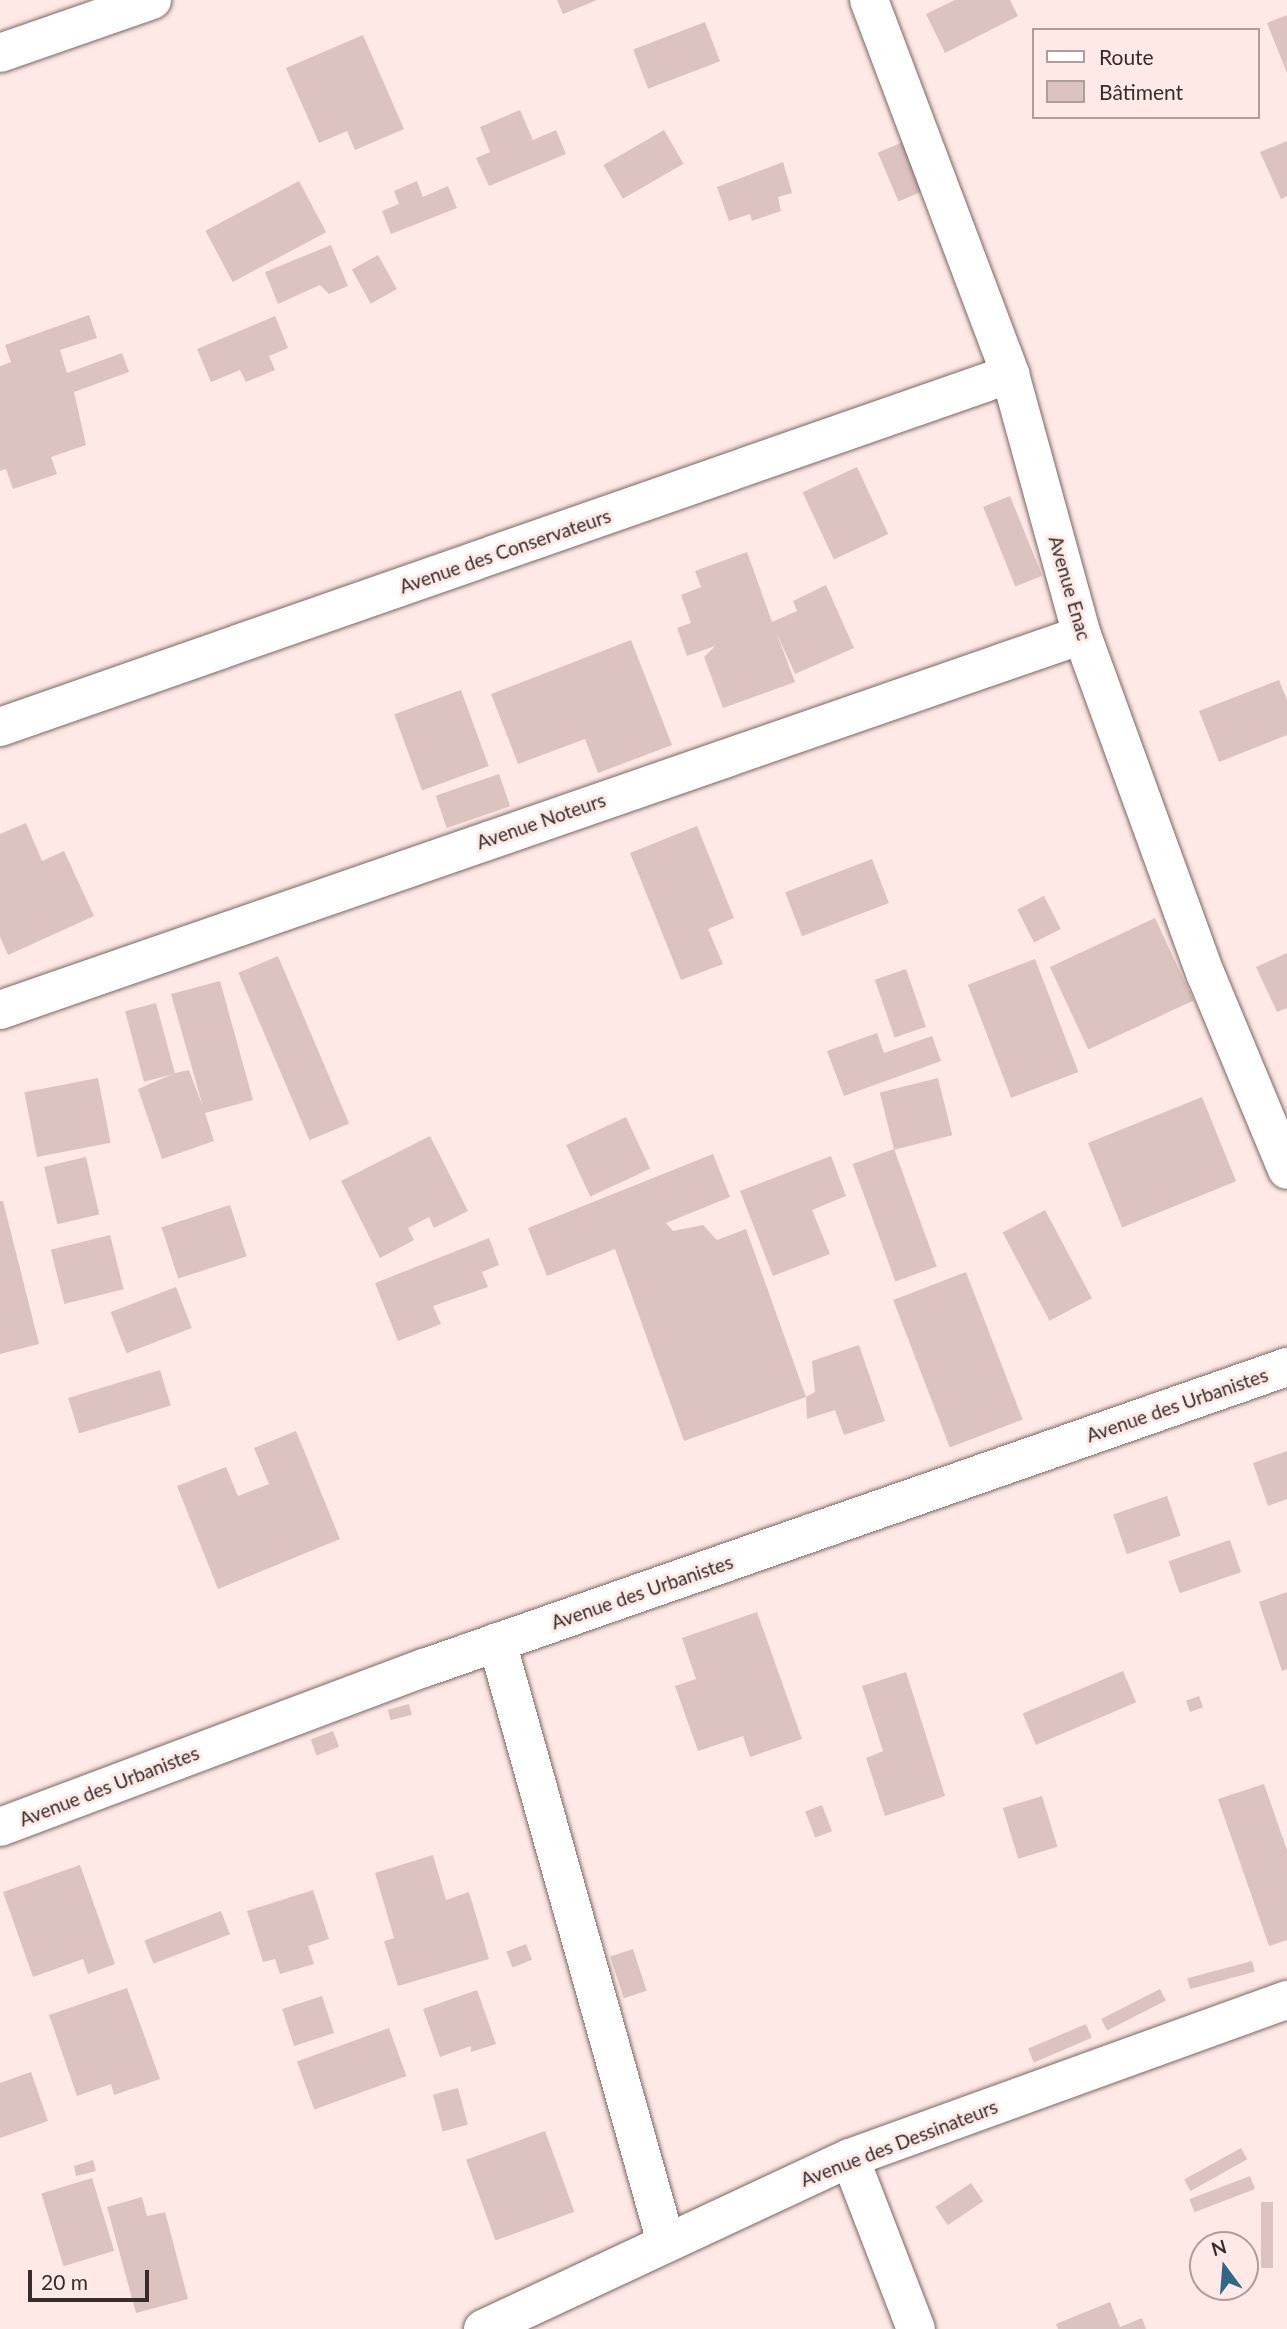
<!DOCTYPE html>
<html>
<head>
<meta charset="utf-8">
<style>
  body { margin:0 }
  #map { position:relative; width:1287px; height:2329px; overflow:hidden; background:#fee9e6; font-family:Lato,sans-serif }
  div>[style] { position:absolute }
  .building>* { inset:0; background:#dcc3bf; transform-origin:0 0 }
  .roads { filter:drop-shadow(0 0 2px #7c6662) drop-shadow(0 0 2px #7c6662) }
  .minor>* { height:38px; margin:-19px; padding:0 19px; transform-origin:19px; border-radius:19px; background:#fff }
  span { translate:-50% -50%; white-space:nowrap; text-align:center; line-height:1.15; -webkit-text-stroke:6px #fee9e6; paint-order:stroke }
  .street-label { font-size:19px; color:#362d2b }
  .legend { position:absolute; left:1032px; top:28px; width:228px; height:91px; box-sizing:border-box; background:#fee9e6; border:2px solid #ae9e9b; margin:0; padding:9px 12px; list-style:none; font-size:21px; color:#362d2b }
  .legend li { display:flex; align-items:center; gap:14px; height:35px }
  .legend b { width:35px; border:2px solid #ae9e9b }
  .north { position:absolute; left:1189px; top:2231px; width:70px; height:70px; box-sizing:border-box; background:#fee9e6; border:2px solid #ae9e9b; border-radius:50%; rotate:344deg; font-size:19px; font-weight:700; line-height:28px; text-align:center; color:#362d2b }
  .north::after { content:''; display:block; margin:auto; width:24px; height:32px; background:#326884; clip-path:polygon(50% 0,100% 100%,50% 72%,0 100%) }
  .scale { position:absolute; left:28px; top:2270px; width:121px; height:32px; box-sizing:border-box; border:4px solid #362d2b; border-top:0; padding-left:9px; font-size:21px; line-height:24px; white-space:nowrap; color:#362d2b; -webkit-text-stroke:5px #fee9e6; paint-order:stroke }
</style>
</head>
<body>
<div id="map">
  <div class="building">
    <i style="clip-path:polygon(557px 0,597px 0,563px 14px)"></i>
    <i style="clip-path:polygon(955px 0,1010px 0,1018px 16px,945px 53px,926px 14px)"></i>
    <i style="clip-path:polygon(1287px 15px,1287px 73px,1267px 23px)"></i>
    <i style="left:705px;top:22px;width:42px;height:77px;rotate:69deg"></i>
    <i style="clip-path:polygon(363px 35px,404px 129px,355px 150px,347px 131px,319px 143px,286px 68px)"></i>
    <i style="clip-path:polygon(520px 110px,533px 140px,556px 130px,566px 154px,489px 186px,476px 158px,490px 152px,480px 127px)"></i>
    <i style="left:664px;top:130px;width:39px;height:70px;rotate:60deg"></i>
    <i style="left:910px;top:139px;width:53px;height:35px;rotate:67deg"></i>
    <i style="clip-path:polygon(1287px 141px,1287px 196px,1281px 199px,1260px 152px)"></i>
    <i style="clip-path:polygon(783px 162px,792px 193px,778px 197px,781px 211px,752px 221px,750px 214px,729px 221px,717px 187px)"></i>
    <i style="left:299px;top:181px;width:58px;height:106px;rotate:62deg"></i>
    <i style="clip-path:polygon(417px 181px,423px 197px,448px 186px,457px 208px,391px 234px,382px 211px,399px 204px,394px 191px)"></i>
    <i style="clip-path:polygon(331px 245px,348px 286px,329px 294px,320px 285px,278px 304px,265px 272px)"></i>
    <i style="left:378px;top:255px;width:39px;height:30px;rotate:61deg"></i>
    <i style="clip-path:polygon(89px 315px,97px 338px,60px 350px,67px 373px,122px 353px,129px 372px,74px 392px,86px 445px,51px 457px,57px 474px,13px 489px,6px 469px,0 471px,0 366px,11px 362px,5px 345px)"></i>
    <i style="clip-path:polygon(275px 316px,288px 348px,269px 356px,275px 370px,246px 382px,240px 370px,211px 382px,197px 349px)"></i>
    <i style="left:857px;top:467px;width:74px;height:60px;rotate:65deg"></i>
    <i style="left:1010px;top:496px;width:86px;height:29px;rotate:68deg"></i>
    <i style="clip-path:polygon(747px 552px,772px 622px,797px 611px,793px 601px,826px 585px,854px 648px,795px 674px,776px 632px,795px 682px,723px 708px,704px 657px,715px 646px,687px 656px,677px 628px,691px 623px,681px 595px,701px 587px,695px 571px)"></i>
    <i style="clip-path:polygon(631px 640px,672px 745px,598px 773px,585px 739px,518px 764px,491px 694px)"></i>
    <i style="clip-path:polygon(1279px 680px,1287px 700px,1287px 735px,1219px 762px,1199px 711px)"></i>
    <i style="left:461px;top:690px;width:81px;height:71px;rotate:70deg"></i>
    <i style="left:499px;top:774px;width:34px;height:67px;rotate:71deg"></i>
    <i style="clip-path:polygon(26px 823px,42px 861px,64px 851px,94px 916px,8px 955px,0 937px,0 834px)"></i>
    <i style="clip-path:polygon(697px 826px,734px 918px,708px 929px,723px 964px,681px 980px,630px 853px)"></i>
    <i style="left:872px;top:859px;width:47px;height:93px;rotate:69deg"></i>
    <i style="left:1044px;top:896px;width:37px;height:30px;rotate:63deg"></i>
    <i style="left:1155px;top:918px;width:91px;height:116px;rotate:65deg"></i>
    <i style="clip-path:polygon(1287px 953px,1287px 1008px,1277px 1012px,1256px 967px)"></i>
    <i style="left:278px;top:956px;width:182px;height:43px;rotate:67deg"></i>
    <i style="left:1035px;top:959px;width:121px;height:72px;rotate:69deg"></i>
    <i style="left:906px;top:969px;width:61px;height:33px;rotate:71deg"></i>
    <i style="clip-path:polygon(220px 981px,253px 1100px,205px 1113px,214px 1141px,162px 1159px,138px 1089px,175px 1073px,189px 1070px,203px 1107px,171px 994px)"></i>
    <i style="left:156px;top:1003px;width:73px;height:32px;rotate:75deg"></i>
    <i style="clip-path:polygon(877px 1033px,884px 1053px,932px 1036px,941px 1061px,844px 1096px,827px 1051px)"></i>
    <i style="left:98px;top:1078px;width:66px;height:75px;rotate:79deg"></i>
    <i style="left:938px;top:1078px;width:59px;height:60px;rotate:76deg"></i>
    <i style="left:1202px;top:1097px;width:91px;height:123px;rotate:68deg"></i>
    <i style="left:626px;top:1117px;width:57px;height:66px;rotate:65deg"></i>
    <i style="clip-path:polygon(430px 1136px,468px 1211px,434px 1228px,429px 1217px,408px 1228px,414px 1240px,380px 1258px,341px 1181px)"></i>
    <i style="left:894px;top:1149px;width:125px;height:44px;rotate:70deg"></i>
    <i style="clip-path:polygon(713px 1154px,730px 1197px,666px 1223px,673px 1231px,703px 1225px,717px 1240px,746px 1229px,806px 1397px,684px 1441px,615px 1249px,547px 1276px,528px 1228px)"></i>
    <i style="clip-path:polygon(831px 1156px,846px 1196px,812px 1210px,830px 1254px,773px 1276px,740px 1191px)"></i>
    <i style="left:86px;top:1157px;width:59px;height:43px;rotate:77deg"></i>
    <i style="clip-path:polygon(0 1201px,3px 1201px,39px 1344px,0 1354px)"></i>
    <i style="left:230px;top:1205px;width:54px;height:72px;rotate:72deg"></i>
    <i style="left:1045px;top:1210px;width:100px;height:48px;rotate:62deg"></i>
    <i style="left:110px;top:1235px;width:56px;height:61px;rotate:76deg"></i>
    <i style="clip-path:polygon(489px 1238px,499px 1265px,482px 1272px,488px 1287px,433px 1306px,441px 1324px,398px 1341px,375px 1283px)"></i>
    <i style="left:966px;top:1272px;width:158px;height:78px;rotate:69deg"></i>
    <i style="left:176px;top:1287px;width:44px;height:70px;rotate:69deg"></i>
    <i style="clip-path:polygon(859px 1345px,885px 1421px,844px 1435px,835px 1410px,807px 1419px,806px 1397px,815px 1392px,812px 1361px)"></i>
    <i style="left:160px;top:1370px;width:37px;height:96px;rotate:73deg"></i>
    <i style="clip-path:polygon(296px 1431px,340px 1539px,218px 1589px,177px 1486px,226px 1467px,238px 1496px,269px 1484px,254px 1448px)"></i>
    <i style="clip-path:polygon(1287px 1451px,1287px 1499px,1268px 1506px,1253px 1463px)"></i>
    <i style="left:1167px;top:1496px;width:42px;height:57px;rotate:71deg"></i>
    <i style="left:1230px;top:1540px;width:34px;height:65px;rotate:71deg"></i>
    <i style="clip-path:polygon(1287px 1592px,1287px 1669px,1282px 1671px,1259px 1602px)"></i>
    <i style="clip-path:polygon(757px 1612px,802px 1739px,750px 1757px,743px 1736px,698px 1751px,675px 1686px,696px 1679px,682px 1638px)"></i>
    <i style="left:1123px;top:1671px;width:34px;height:109px;rotate:67deg"></i>
    <i style="clip-path:polygon(906px 1672px,945px 1796px,885px 1816px,866px 1758px,883px 1751px,862px 1686px)"></i>
    <i style="left:1199px;top:1696px;width:12px;height:14px;rotate:70deg"></i>
    <i style="left:409px;top:1704px;width:11px;height:22px;rotate:75deg"></i>
    <i style="left:333px;top:1731px;width:17px;height:24px;rotate:69deg"></i>
    <i style="clip-path:polygon(1264px 1784px,1287px 1850px,1287px 1940px,1269px 1946px,1218px 1799px)"></i>
    <i style="left:1042px;top:1796px;width:53px;height:41px;rotate:73deg"></i>
    <i style="left:822px;top:1805px;width:28px;height:18px;rotate:69deg"></i>
    <i style="clip-path:polygon(433px 1855px,446px 1900px,469px 1892px,489px 1959px,398px 1986px,384px 1941px,394px 1938px,375px 1873px)"></i>
    <i style="clip-path:polygon(80px 1865px,115px 1964px,88px 1974px,83px 1959px,33px 1977px,3px 1892px)"></i>
    <i style="clip-path:polygon(313px 1890px,329px 1939px,308px 1946px,314px 1964px,280px 1974px,275px 1959px,263px 1962px,247px 1911px)"></i>
    <i style="left:221px;top:1911px;width:25px;height:82px;rotate:69deg"></i>
    <i style="left:526px;top:1944px;width:17px;height:21px;rotate:69deg"></i>
    <i style="left:633px;top:1949px;width:44px;height:24px;rotate:72deg"></i>
    <i style="left:1252px;top:1961px;width:11px;height:67px;rotate:75deg"></i>
    <i style="clip-path:polygon(127px 1988px,160px 2079px,114px 2095px,111px 2084px,77px 2096px,49px 2015px)"></i>
    <i style="left:1160px;top:1989px;width:13px;height:66px;rotate:63deg"></i>
    <i style="clip-path:polygon(477px 1990px,496px 2044px,471px 2052px,471px 2046px,440px 2057px,423px 2009px)"></i>
    <i style="left:322px;top:1996px;width:39px;height:42px;rotate:72deg"></i>
    <i style="left:1086px;top:2024px;width:15px;height:63px;rotate:67deg"></i>
    <i style="left:389px;top:2028px;width:51px;height:98px;rotate:70deg"></i>
    <i style="clip-path:polygon(31px 2072px,48px 2121px,0 2138px,0 2083px)"></i>
    <i style="left:458px;top:2088px;width:38px;height:26px;rotate:75deg"></i>
    <i style="left:545px;top:2131px;width:86px;height:84px;rotate:70deg"></i>
    <i style="left:1241px;top:2148px;width:13px;height:65px;rotate:61deg"></i>
    <i style="clip-path:polygon(93px 2160px,96px 2171px,76px 2176px,74px 2166px)"></i>
    <i style="left:1250px;top:2176px;width:14px;height:65px;rotate:69deg"></i>
    <i style="left:92px;top:2178px;width:76px;height:53px;rotate:73deg"></i>
    <i style="left:971px;top:2183px;width:22px;height:43px;rotate:56deg"></i>
    <i style="clip-path:polygon(142px 2197px,147px 2216px,165px 2212px,188px 2299px,136px 2313px,107px 2207px)"></i>
    <i style="left:1261px;top:2202px;width:12px;height:66px"></i>
    <i style="clip-path:polygon(1110px 2302px,1120px 2327px,1142px 2318px,1146px 2329px,1058px 2329px,1056px 2324px)"></i>
  </div>
  <div class="roads">
    <div class="minor">
      <i style="left:869px;top:0;width:400px;rotate:69.3deg"></i>
      <i style="left:1010px;top:374px;width:271px;rotate:74.6deg"></i>
      <i style="left:1082px;top:635px;width:362px;rotate:70deg"></i>
      <i style="left:1206px;top:975px;width:211px;rotate:67.4deg"></i>
      <i style="left:0;top:53px;width:161px;rotate:-19.2deg"></i>
      <i style="left:0;top:727px;width:1070px;rotate:-19.26deg"></i>
      <i style="left:0;top:1010px;width:1145px;rotate:-19.12deg"></i>
      <i style="left:497px;top:1642px;width:624px;rotate:74.29deg"></i>
      <i style="left:0;top:1827px;width:453px;rotate:-20.6deg"></i>
      <i style="left:424px;top:1668px;width:914px;rotate:-19.23deg"></i>
      <i style="left:850px;top:2158px;width:183px;rotate:68.9deg"></i>
      <i style="left:483px;top:2329px;width:405px;rotate:-25deg"></i>
      <i style="left:850px;top:2158px;width:465px;rotate:-19.9deg"></i>
    </div>
  </div>
  <div class="street-label">
    <span style="left:505px;top:551px;rotate:-19deg">Avenue des Conservateurs</span>
    <span style="left:1070px;top:588px;rotate:74deg">Avenue Enac</span>
    <span style="left:541px;top:821px;rotate:-19deg">Avenue Noteurs</span>
    <span style="left:1177px;top:1405px;rotate:-19deg">Avenue des Urbanistes</span>
    <span style="left:642px;top:1592px;rotate:-19deg">Avenue des Urbanistes</span>
    <span style="left:109px;top:1786px;rotate:-21deg">Avenue des Urbanistes</span>
    <span style="left:899px;top:2143px;rotate:-21deg">Avenue des Dessinateurs</span>
  </div>
  <ul class="legend">
  <li><b style="height:9px;background:#fff"></b>Route</li>
  <li><b style="height:19px;background:#dcc3bf"></b>Bâtiment</li>
  </ul>
  <div class="north">N</div>
  <div class="scale">20 m</div>
</div>
</body>
</html>
